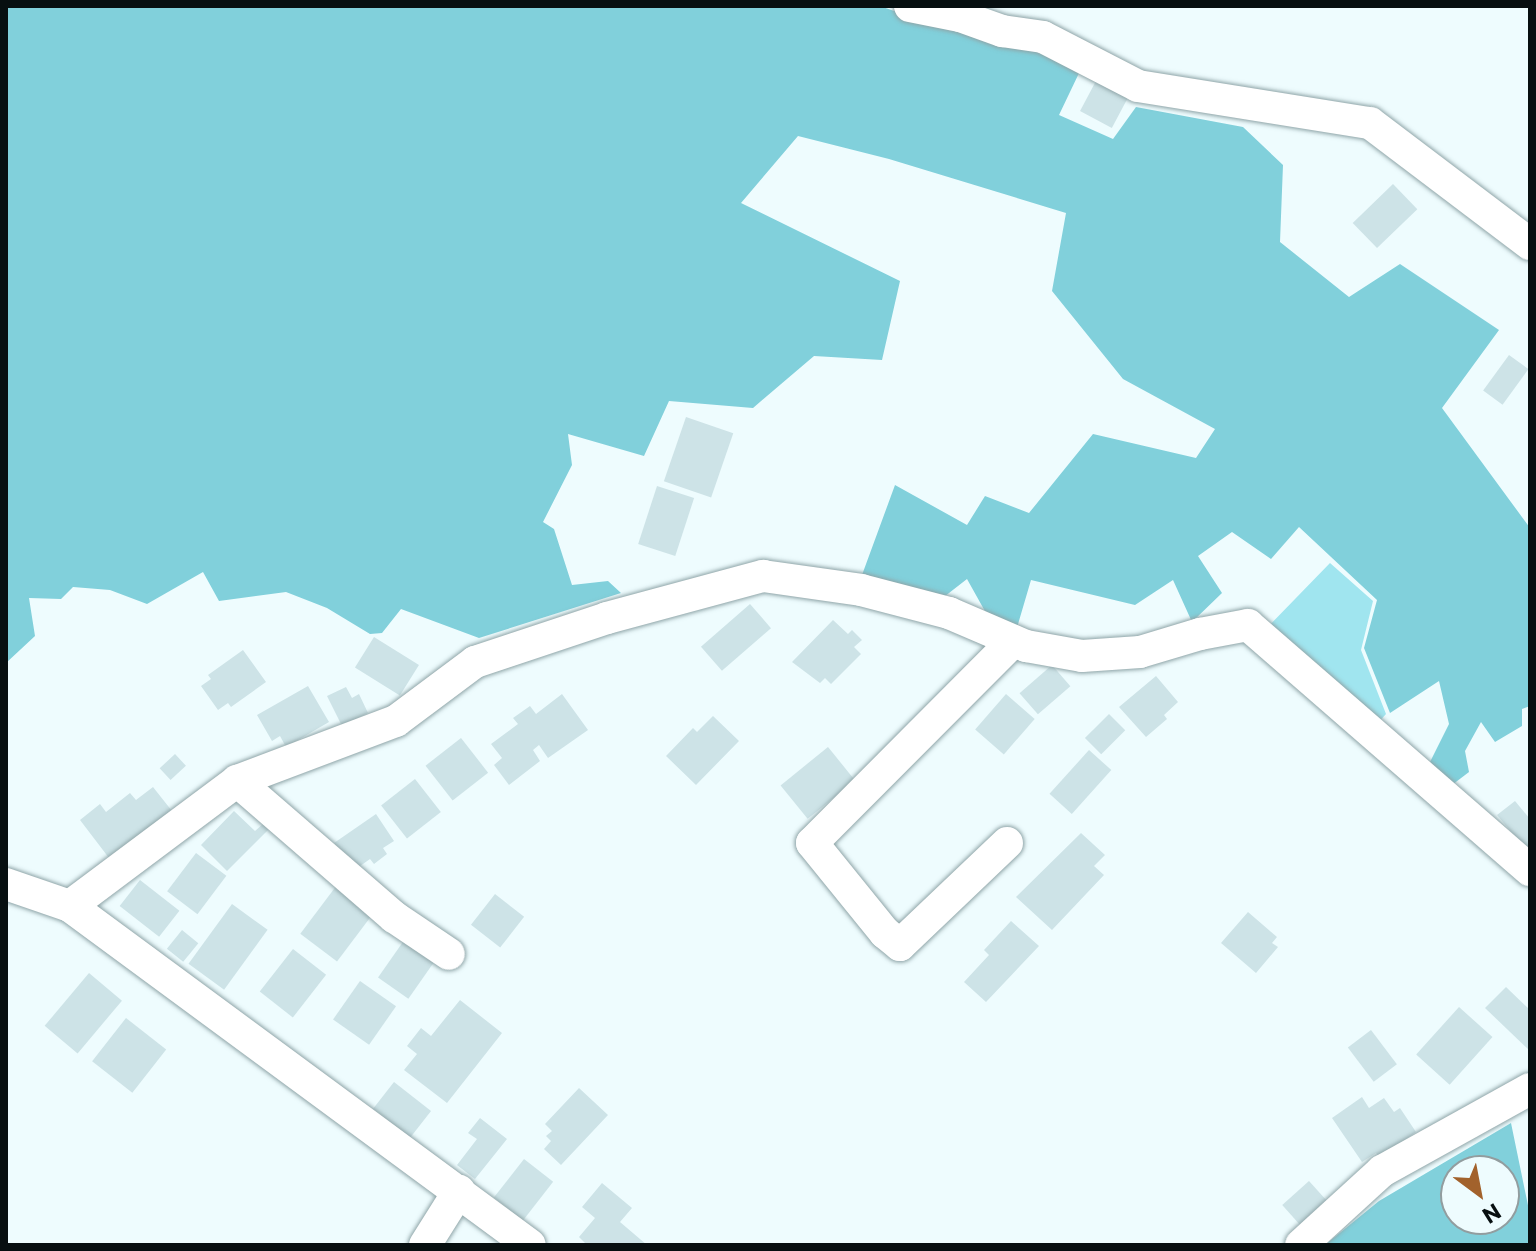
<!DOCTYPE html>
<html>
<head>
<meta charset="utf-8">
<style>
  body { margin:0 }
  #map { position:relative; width:1536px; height:1251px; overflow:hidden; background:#eefcfe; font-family:Commissioner,sans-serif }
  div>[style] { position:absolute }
  .green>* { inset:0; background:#a0e5ef }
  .forest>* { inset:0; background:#81d0db }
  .building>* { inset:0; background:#cde3e7; transform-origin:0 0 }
  .roads { filter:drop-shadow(0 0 2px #8fa5a8) drop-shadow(0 0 2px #8fa5a8) }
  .minor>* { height:32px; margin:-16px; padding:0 16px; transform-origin:16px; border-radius:16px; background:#fff }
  span { translate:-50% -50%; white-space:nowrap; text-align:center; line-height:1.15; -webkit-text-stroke:6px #eefcfe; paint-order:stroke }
  .frame { position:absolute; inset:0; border:8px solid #070f10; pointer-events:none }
  .north { position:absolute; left:1440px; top:1155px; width:80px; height:80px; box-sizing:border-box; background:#eefcfe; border:2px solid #929d9f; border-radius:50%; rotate:148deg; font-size:22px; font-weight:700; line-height:32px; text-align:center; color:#070f10 }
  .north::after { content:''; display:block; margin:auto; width:28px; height:36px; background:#a2622c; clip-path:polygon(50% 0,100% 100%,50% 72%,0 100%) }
</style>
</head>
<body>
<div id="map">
  <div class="green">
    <i style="clip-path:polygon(1330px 563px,1373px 601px,1361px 650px,1386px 714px,1378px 723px,1265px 630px)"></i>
  </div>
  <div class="forest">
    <i style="clip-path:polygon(6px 6px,880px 6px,948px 30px,1036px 45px,1080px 71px,1059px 115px,1113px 139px,1136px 107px,1243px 127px,1283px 165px,1280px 242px,1349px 297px,1400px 264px,1499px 330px,1442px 408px,1530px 528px,1530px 706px,1522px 709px,1522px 726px,1495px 742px,1481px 722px,1465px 751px,1469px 772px,1448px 788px,1425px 772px,1449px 724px,1439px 681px,1390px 713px,1364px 648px,1377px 600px,1299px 527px,1271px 559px,1232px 532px,1198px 556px,1222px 593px,1192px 622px,1173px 580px,1135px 605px,1031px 580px,1016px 631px,991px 622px,967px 579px,940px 600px,862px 575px,895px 485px,967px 525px,985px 496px,1029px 513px,1093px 434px,1196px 458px,1215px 429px,1123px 379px,1052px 291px,1066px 213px,889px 159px,798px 136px,741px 203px,900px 281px,882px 360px,814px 356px,753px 408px,669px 401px,644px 456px,568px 434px,572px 465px,543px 522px,554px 529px,572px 585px,608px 581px,621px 593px,479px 638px,401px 609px,382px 633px,370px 634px,327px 608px,286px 592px,219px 601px,203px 572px,147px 604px,110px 590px,73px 587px,61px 599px,29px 598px,35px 636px,6px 663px)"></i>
    <i style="clip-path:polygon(evenodd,1511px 1123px,1530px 1215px,1530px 1245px,1325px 1245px,1379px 1201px,1511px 1123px,1456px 1171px,1504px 1171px,1504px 1219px,1456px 1219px,1456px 1171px)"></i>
  </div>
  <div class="building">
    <i style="left:1096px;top:81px;width:36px;height:34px;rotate:28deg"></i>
    <i style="left:1393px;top:184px;width:35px;height:56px;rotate:46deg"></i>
    <i style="left:1509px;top:355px;width:24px;height:44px;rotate:36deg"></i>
    <i style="left:686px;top:417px;width:50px;height:68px;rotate:19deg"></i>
    <i style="left:657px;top:486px;width:39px;height:61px;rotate:18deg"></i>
    <i style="left:750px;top:604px;width:32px;height:65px;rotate:49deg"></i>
    <i style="clip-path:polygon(833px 620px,848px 634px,852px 630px,862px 640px,854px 647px,861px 654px,831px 684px,825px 678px,820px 683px,792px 662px)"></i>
    <i style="left:374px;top:637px;width:53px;height:36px;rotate:32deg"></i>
    <i style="clip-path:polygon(243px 650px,266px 682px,231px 707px,228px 703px,218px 710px,201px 686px,211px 679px,208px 675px)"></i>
    <i style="left:1052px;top:665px;width:28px;height:43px;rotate:49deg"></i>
    <i style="clip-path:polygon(1156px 676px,1178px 702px,1164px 715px,1167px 719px,1146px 737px,1119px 707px)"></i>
    <i style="clip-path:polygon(308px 686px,329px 722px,286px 747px,280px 736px,272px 741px,257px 715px)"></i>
    <i style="clip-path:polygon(346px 687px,352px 698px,359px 694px,368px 713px,342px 726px,327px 696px)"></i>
    <i style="clip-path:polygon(562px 694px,588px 730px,548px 758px,539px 745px,533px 750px,540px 761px,509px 785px,494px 765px,502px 758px,491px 744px,518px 724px,513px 718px,530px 706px,536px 714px)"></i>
    <i style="left:1006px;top:694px;width:38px;height:47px;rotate:41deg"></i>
    <i style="left:1109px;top:714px;width:23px;height:34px;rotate:45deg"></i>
    <i style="clip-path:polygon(713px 716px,739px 741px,696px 785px,666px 756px,693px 728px,697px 732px)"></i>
    <i style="left:461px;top:738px;width:44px;height:45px;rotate:52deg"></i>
    <i style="left:828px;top:747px;width:43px;height:61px;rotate:51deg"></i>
    <i style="left:1089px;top:750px;width:30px;height:59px;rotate:42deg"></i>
    <i style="left:175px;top:754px;width:16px;height:21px;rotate:47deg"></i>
    <i style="left:415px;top:779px;width:42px;height:43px;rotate:52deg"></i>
    <i style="clip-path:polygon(153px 787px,172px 811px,109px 858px,80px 820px,100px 804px,106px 812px,130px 793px,136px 800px)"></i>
    <i style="clip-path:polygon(1515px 801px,1530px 819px,1530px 854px,1497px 815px)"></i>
    <i style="clip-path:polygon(234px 811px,255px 831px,263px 824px,269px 829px,227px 871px,201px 845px)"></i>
    <i style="clip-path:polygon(376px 814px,394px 841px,383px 848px,387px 854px,374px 864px,370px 859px,353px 871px,334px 843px)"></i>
    <i style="clip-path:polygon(1081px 833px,1105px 855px,1094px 866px,1104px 875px,1052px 930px,1016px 897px)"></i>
    <i style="left:196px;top:853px;width:38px;height:48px;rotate:37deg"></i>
    <i style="left:140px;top:880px;width:50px;height:33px;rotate:38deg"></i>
    <i style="left:337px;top:885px;width:46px;height:61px;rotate:37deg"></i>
    <i style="left:495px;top:894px;width:37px;height:39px;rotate:38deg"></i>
    <i style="left:232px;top:904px;width:44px;height:74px;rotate:36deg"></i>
    <i style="clip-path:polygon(1248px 912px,1277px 937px,1272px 943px,1278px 947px,1256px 973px,1221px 943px)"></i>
    <i style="clip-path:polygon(1011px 921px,1039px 946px,986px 1002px,964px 982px,989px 955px,984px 950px)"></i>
    <i style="left:182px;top:930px;width:21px;height:24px;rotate:39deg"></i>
    <i style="left:405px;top:939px;width:37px;height:47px;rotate:35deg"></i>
    <i style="left:293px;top:949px;width:42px;height:54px;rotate:38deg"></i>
    <i style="left:89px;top:973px;width:43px;height:69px;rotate:40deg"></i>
    <i style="left:360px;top:981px;width:44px;height:47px;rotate:35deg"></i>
    <i style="clip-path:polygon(1506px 987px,1530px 1010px,1530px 1051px,1485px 1008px)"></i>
    <i style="clip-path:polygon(460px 1000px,502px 1033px,447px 1103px,404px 1070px,417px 1054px,407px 1046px,421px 1028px,431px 1036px)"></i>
    <i style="left:1459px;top:1007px;width:45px;height:64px;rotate:42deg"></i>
    <i style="left:126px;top:1018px;width:51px;height:55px;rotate:38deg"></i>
    <i style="left:1371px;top:1030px;width:43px;height:29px;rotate:53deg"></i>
    <i style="left:394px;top:1082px;width:47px;height:34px;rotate:38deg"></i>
    <i style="clip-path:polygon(579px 1088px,608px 1115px,561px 1165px,544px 1149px,551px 1141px,546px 1136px,552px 1131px,545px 1124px)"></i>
    <i style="clip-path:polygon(1362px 1097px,1369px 1108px,1384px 1098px,1394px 1112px,1400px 1108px,1416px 1132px,1379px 1158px,1376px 1153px,1362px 1162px,1332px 1118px)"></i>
    <i style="clip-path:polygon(480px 1118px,507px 1139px,475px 1179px,457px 1165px,477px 1139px,468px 1133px)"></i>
    <i style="left:524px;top:1159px;width:37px;height:49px;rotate:38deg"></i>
    <i style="left:1309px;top:1181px;width:30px;height:36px;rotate:48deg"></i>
    <i style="clip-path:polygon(602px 1183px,632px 1208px,620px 1222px,647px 1245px,587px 1245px,579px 1237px,595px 1218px,582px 1207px)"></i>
  </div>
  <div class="roads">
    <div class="minor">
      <i style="left:910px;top:6px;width:51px;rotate:11.3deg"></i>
      <i style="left:960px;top:16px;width:45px;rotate:19.7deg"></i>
      <i style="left:1002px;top:31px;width:41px;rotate:8.3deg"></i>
      <i style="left:1043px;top:37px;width:107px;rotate:27.3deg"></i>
      <i style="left:1138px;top:86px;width:235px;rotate:9.1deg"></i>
      <i style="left:1370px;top:123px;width:201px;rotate:37.1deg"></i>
      <i style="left:237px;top:781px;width:208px;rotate:40.9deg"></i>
      <i style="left:394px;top:917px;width:66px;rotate:33.9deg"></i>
      <i style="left:1007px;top:843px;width:148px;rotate:136.4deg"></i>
      <i style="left:900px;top:945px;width:19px;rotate:-141deg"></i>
      <i style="left:885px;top:933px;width:116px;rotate:-129deg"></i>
      <i style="left:812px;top:843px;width:285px;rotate:-45.1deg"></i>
      <i style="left:6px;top:884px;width:68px;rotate:19deg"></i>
      <i style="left:70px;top:906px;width:571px;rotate:36.39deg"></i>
      <i style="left:70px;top:906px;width:209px;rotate:-36.8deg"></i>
      <i style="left:237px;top:781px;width:170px;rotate:-20.7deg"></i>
      <i style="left:396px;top:721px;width:99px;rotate:-36.8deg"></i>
      <i style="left:475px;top:662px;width:139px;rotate:-18.4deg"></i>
      <i style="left:607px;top:618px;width:162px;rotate:-15.1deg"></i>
      <i style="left:763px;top:576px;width:99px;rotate:8.1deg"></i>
      <i style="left:861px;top:590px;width:91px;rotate:14.6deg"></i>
      <i style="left:949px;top:613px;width:84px;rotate:23.2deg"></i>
      <i style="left:1026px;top:646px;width:57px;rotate:10.1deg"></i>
      <i style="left:1082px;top:656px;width:58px;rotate:-3.9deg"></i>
      <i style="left:1140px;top:652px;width:63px;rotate:-16.7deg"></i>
      <i style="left:1200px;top:634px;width:49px;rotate:-10.6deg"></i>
      <i style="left:1248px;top:625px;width:374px;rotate:41deg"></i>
      <i style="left:425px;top:1245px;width:64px;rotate:-57.8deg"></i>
      <i style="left:1301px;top:1245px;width:110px;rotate:-42.4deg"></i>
      <i style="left:1382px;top:1171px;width:169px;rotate:-29deg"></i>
    </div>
  </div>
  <div class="frame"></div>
  <div class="north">N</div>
</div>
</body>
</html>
